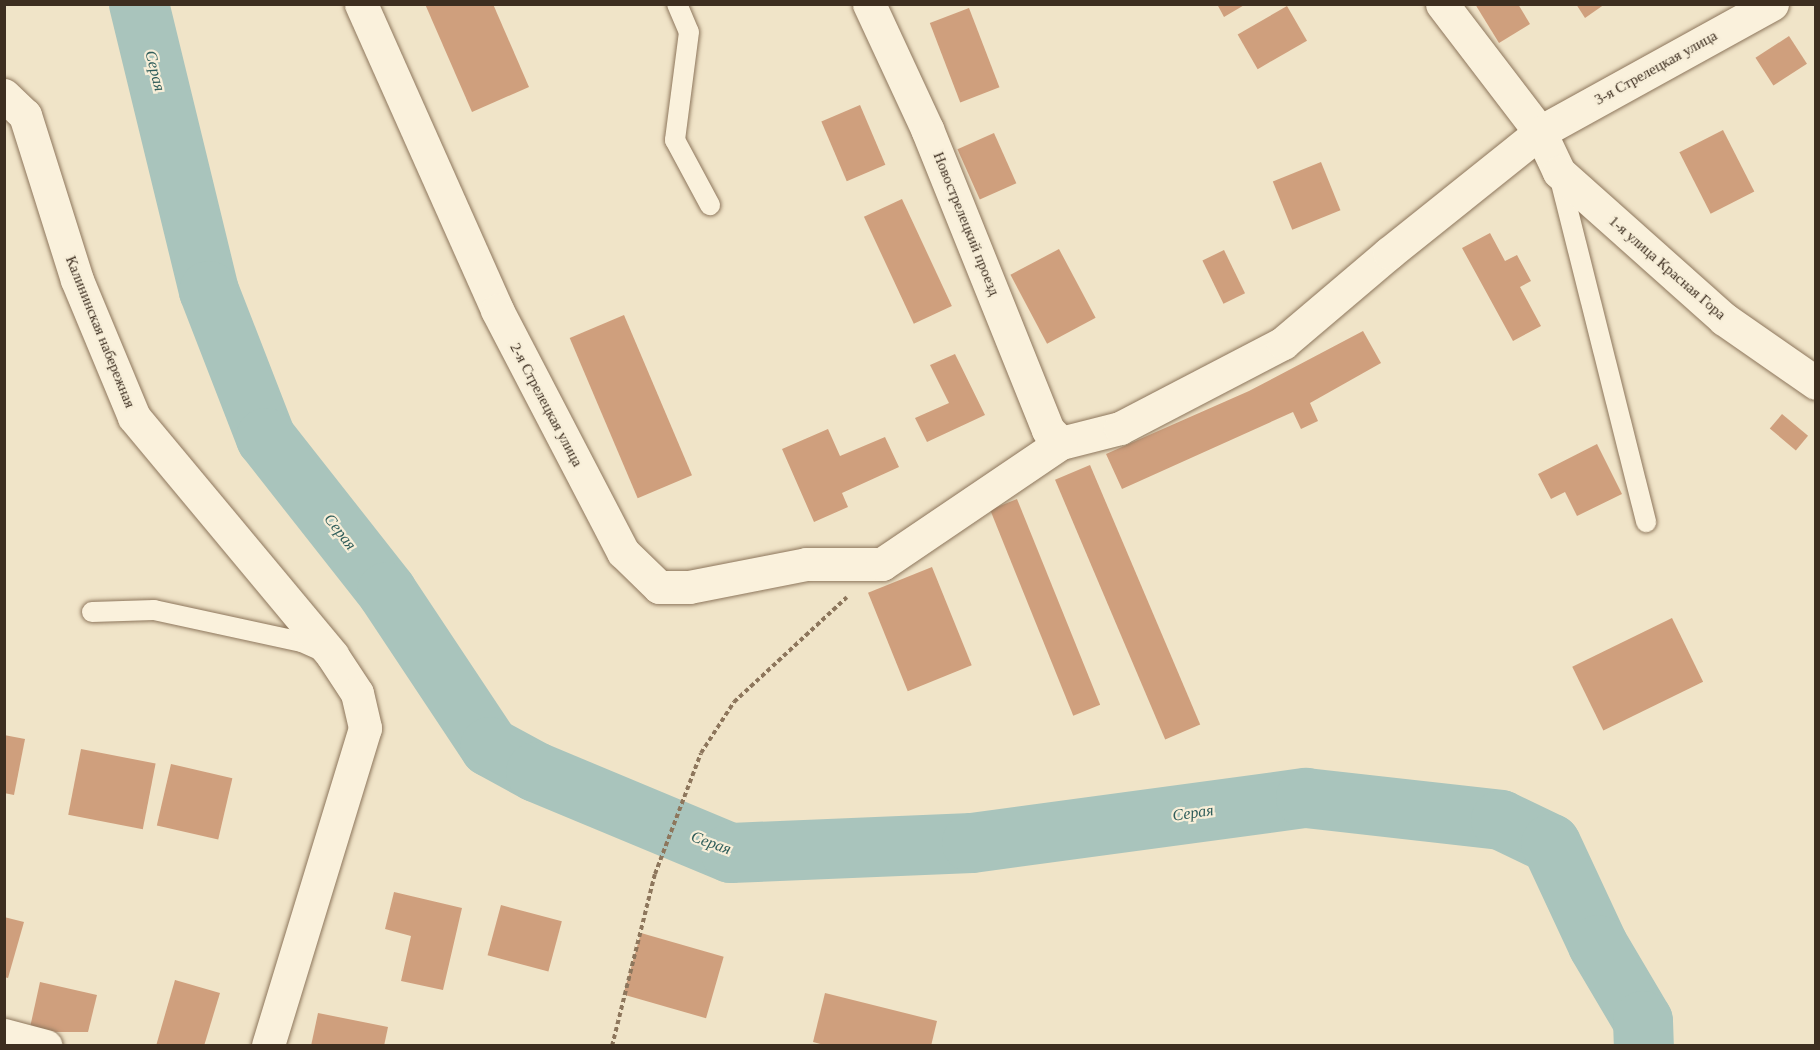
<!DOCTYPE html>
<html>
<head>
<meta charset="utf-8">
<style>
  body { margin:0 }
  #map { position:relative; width:1820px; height:1050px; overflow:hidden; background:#f0e4c8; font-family:Georgia,serif }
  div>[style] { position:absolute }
  .river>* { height:60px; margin:-30px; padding:0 30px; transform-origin:30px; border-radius:30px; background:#a9c4bc }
  .building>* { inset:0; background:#cf9f7d; transform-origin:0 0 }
  .path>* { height:4px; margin-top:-2px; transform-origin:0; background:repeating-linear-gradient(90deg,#8d765c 0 4.5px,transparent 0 7.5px) }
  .roads { filter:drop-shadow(0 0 2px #8d765c) drop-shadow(0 0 2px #8d765c) }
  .service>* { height:20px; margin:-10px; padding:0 10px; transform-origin:10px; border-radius:10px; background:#faf1dc }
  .minor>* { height:33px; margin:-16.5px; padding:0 16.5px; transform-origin:16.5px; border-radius:16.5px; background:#faf1dc }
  span { translate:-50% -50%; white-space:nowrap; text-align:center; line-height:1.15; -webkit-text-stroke:4.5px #f7eed8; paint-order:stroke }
  .street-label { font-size:15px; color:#3d2e20 }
  .water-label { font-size:16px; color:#2f5d5a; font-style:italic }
  .frame { position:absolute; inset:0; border:6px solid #3d2e20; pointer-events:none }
</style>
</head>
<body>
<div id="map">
  <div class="river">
    <i style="left:139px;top:4px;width:295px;rotate:76.3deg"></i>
    <i style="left:209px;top:291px;width:158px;rotate:68.8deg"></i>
    <i style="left:266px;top:438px;width:196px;rotate:51.8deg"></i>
    <i style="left:387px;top:592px;width:186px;rotate:56.4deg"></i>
    <i style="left:490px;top:747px;width:52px;rotate:28.5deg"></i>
    <i style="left:536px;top:772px;width:211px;rotate:22.6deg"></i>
    <i style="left:731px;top:853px;width:241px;rotate:-2.4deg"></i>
    <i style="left:972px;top:843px;width:337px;rotate:-7.7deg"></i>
    <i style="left:1306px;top:798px;width:196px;rotate:6.4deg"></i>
    <i style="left:1501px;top:820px;width:55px;rotate:25.6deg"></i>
    <i style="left:1551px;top:844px;width:111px;rotate:65deg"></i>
    <i style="left:1598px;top:945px;width:88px;rotate:59.4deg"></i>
    <i style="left:1643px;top:1021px;width:25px;rotate:88deg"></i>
  </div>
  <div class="building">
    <i style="clip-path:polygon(425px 4px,493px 4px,529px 87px,472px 112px)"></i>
    <i style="clip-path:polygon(1217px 4px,1246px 4px,1224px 17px)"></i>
    <i style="clip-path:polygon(1475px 4px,1518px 4px,1530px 24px,1499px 43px)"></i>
    <i style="clip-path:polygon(1576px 4px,1605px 4px,1585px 18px)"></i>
    <i style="left:1287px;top:6px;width:40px;height:57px;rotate:60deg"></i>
    <i style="left:969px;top:8px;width:85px;height:42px;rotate:69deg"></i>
    <i style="left:1789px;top:36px;width:33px;height:40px;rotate:57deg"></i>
    <i style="left:860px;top:105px;width:65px;height:42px;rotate:67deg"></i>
    <i style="left:1723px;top:130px;width:69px;height:49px;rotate:63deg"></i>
    <i style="left:994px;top:133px;width:55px;height:40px;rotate:66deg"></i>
    <i style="left:1321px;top:162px;width:52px;height:52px;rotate:68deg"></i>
    <i style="left:902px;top:199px;width:118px;height:42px;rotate:65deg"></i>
    <i style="clip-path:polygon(1490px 233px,1505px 261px,1517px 255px,1531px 281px,1520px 287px,1541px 326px,1513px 341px,1462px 248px)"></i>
    <i style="left:1059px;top:249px;width:78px;height:55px;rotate:62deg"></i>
    <i style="left:1224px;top:250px;width:48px;height:24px;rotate:64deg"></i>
    <i style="left:624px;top:315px;width:174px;height:59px;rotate:67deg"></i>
    <i style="clip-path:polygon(1363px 331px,1381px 363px,1310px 403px,1318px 421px,1301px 429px,1293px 412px,1122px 489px,1106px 454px,1249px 391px)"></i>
    <i style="clip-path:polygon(955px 354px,985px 415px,927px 442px,915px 418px,949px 403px,930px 365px)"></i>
    <i style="left:1782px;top:414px;width:34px;height:19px;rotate:40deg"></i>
    <i style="clip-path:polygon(828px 429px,840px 456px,885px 437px,899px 467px,842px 493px,848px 507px,814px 522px,782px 449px)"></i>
    <i style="clip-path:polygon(1597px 444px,1622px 494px,1577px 516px,1565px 492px,1551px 499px,1538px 474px)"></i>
    <i style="left:1090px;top:465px;width:282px;height:38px;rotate:67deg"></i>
    <i style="left:1017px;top:499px;width:222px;height:29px;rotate:68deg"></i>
    <i style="left:932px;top:567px;width:106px;height:69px;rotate:68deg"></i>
    <i style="left:1672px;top:618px;width:71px;height:111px;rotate:64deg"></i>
    <i style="clip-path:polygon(4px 735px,25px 739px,14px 795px,4px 793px)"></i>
    <i style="left:81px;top:749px;width:76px;height:67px;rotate:11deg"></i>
    <i style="left:171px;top:764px;width:63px;height:63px;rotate:13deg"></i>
    <i style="clip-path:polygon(394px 892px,462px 908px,443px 990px,401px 981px,411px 936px,385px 929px)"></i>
    <i style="left:501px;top:905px;width:63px;height:52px;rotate:15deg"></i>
    <i style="clip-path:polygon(4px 917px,24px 922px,8px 978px,4px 977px)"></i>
    <i style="left:641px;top:933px;width:86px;height:64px;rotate:16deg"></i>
    <i style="clip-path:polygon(175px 980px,220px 993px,204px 1046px,156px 1046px)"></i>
    <i style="clip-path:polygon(40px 982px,97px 995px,88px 1032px,29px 1032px)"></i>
    <i style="clip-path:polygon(825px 993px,937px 1021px,931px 1046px,828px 1046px,813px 1042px)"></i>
    <i style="clip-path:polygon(318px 1013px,388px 1027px,384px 1046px,311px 1046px)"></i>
  </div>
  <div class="path">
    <i style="left:612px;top:1046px;width:177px;rotate:-76deg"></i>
    <i style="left:655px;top:874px;width:129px;rotate:-69.2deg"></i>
    <i style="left:701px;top:753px;width:61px;rotate:-57.1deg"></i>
    <i style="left:734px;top:702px;width:154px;rotate:-42.9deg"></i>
  </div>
  <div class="roads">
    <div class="service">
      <i style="left:677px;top:4px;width:30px;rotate:67deg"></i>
      <i style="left:689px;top:32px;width:109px;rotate:97.4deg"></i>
      <i style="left:675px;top:140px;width:74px;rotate:61.7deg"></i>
      <i style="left:1559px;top:175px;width:358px;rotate:75.9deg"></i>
      <i style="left:92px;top:612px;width:62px;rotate:-1.8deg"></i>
      <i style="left:154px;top:610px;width:151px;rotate:12.2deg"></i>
      <i style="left:302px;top:642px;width:24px;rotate:24deg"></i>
    </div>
    <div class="minor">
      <i style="left:361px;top:4px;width:335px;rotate:66deg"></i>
      <i style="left:497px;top:310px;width:273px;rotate:62.5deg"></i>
      <i style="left:623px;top:552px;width:50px;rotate:44.2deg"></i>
      <i style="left:659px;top:587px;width:30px"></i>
      <i style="left:689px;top:587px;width:119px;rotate:-11.1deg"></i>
      <i style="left:806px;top:564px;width:76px"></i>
      <i style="left:882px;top:564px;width:216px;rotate:-34.1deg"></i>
      <i style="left:1061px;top:443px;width:61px;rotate:-14.3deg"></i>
      <i style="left:1120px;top:428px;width:184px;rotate:-27.5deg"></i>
      <i style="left:1283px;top:343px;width:139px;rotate:-40.3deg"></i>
      <i style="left:1389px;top:253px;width:193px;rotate:-38.7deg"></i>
      <i style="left:1540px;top:132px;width:265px;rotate:-28.9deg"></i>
      <i style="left:869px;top:4px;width:138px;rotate:65.1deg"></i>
      <i style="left:927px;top:129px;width:324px;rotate:68.1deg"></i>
      <i style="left:1048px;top:430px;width:18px;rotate:45deg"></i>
      <i style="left:1442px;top:4px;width:161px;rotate:52.6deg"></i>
      <i style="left:1540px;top:132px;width:44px;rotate:64.6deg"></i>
      <i style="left:1559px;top:172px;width:221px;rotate:41.7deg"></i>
      <i style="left:1724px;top:319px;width:112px;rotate:34.8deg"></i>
      <i style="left:4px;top:95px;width:29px;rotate:44deg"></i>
      <i style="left:25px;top:115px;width:173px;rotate:72.5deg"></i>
      <i style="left:77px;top:280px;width:148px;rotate:67.4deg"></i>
      <i style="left:134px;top:417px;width:310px;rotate:50.2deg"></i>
      <i style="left:332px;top:655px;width:45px;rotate:56.7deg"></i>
      <i style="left:357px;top:693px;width:36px;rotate:77deg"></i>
      <i style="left:365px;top:728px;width:332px;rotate:107deg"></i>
      <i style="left:4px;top:1035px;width:43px;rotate:14.7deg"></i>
    </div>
  </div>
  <div class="street-label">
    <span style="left:1656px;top:68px;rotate:-29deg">3-я Стрелецкая улица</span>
    <span style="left:966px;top:224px;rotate:68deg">Новострелецкий проезд</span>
    <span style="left:1667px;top:268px;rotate:41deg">1-я улица Красная Гора</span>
    <span style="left:100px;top:332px;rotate:68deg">Калининская набережная</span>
    <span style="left:546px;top:405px;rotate:62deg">2-я Стрелецкая улица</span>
  </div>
  <div class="water-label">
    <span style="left:155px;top:71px;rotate:76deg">Серая</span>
    <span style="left:340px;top:532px;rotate:52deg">Серая</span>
    <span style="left:1193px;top:813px;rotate:-8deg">Серая</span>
    <span style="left:711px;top:843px;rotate:20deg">Серая</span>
  </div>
  <div class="frame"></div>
</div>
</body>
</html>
